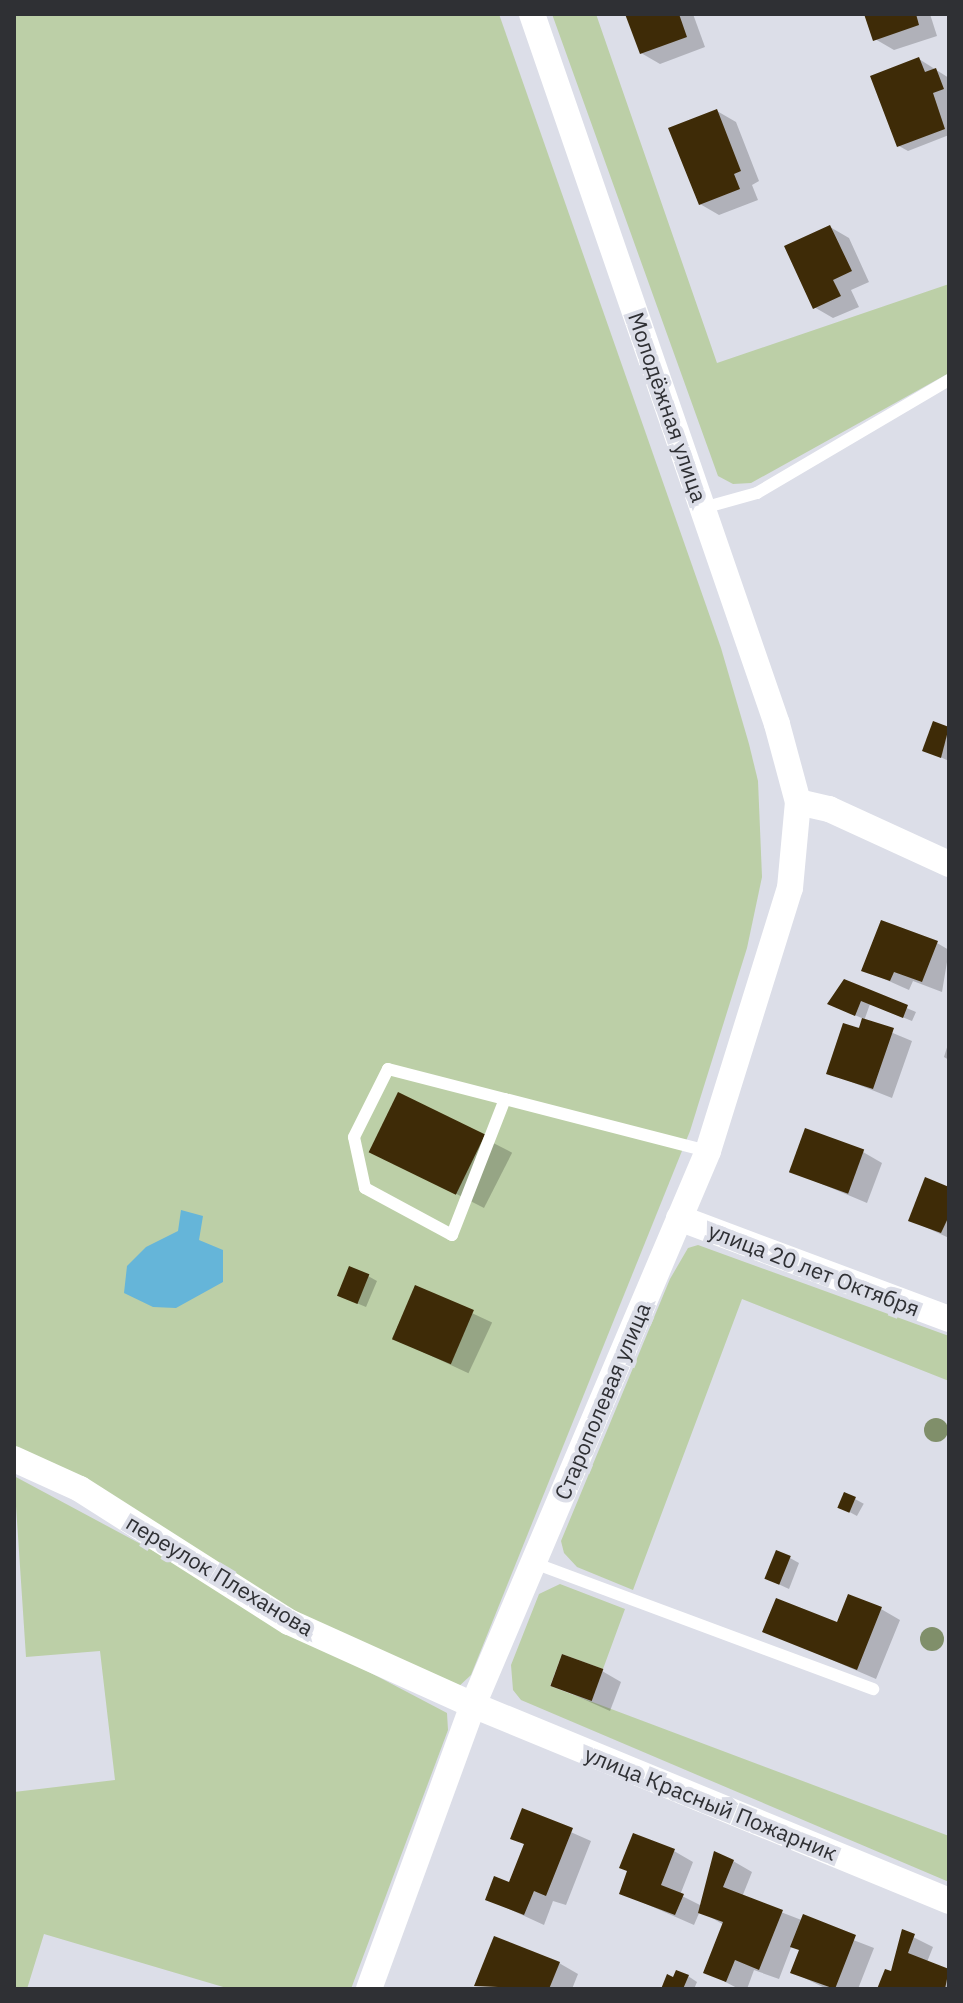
<!DOCTYPE html>
<html>
<head>
<meta charset="utf-8">
<style>
  body { margin:0 }
  #map { position:relative; width:963px; height:2003px; overflow:hidden; background:#dcdee8; font-family:"IBM Plex Sans",sans-serif }
  div>[style] { position:absolute }
  .green>* { inset:0; background:#bccfa7 }
  .water>* { inset:0; background:#65b5d9 }
  .shadow>* { inset:0; background:#0003; transform-origin:0 0 }
  .building>* { inset:0; background:#3e2b07; transform-origin:0 0 }
  .lane>* { height:12px; margin:-6px; padding:0 6px; transform-origin:6px; border-radius:6px; background:#fff }
  .street>* { height:26px; margin:-13px; padding:0 13px; transform-origin:13px; border-radius:13px; background:#fff }
  .trees>* { width:24px; height:24px; margin:-12px; border-radius:50%; background:#808f6a }
  span { translate:-50% -50%; white-space:nowrap; text-align:center; line-height:1.15; -webkit-text-stroke:8px #dcdee8; paint-order:stroke }
  .street-label { font-size:22px; color:#2f3034 }
  .frame { position:absolute; inset:0; border:16px solid #2f3034; pointer-events:none }
</style>
</head>
<body>
<div id="map">
  <div class="green">
    <i style="clip-path:polygon(14px 14px,499px 14px,721px 648px,749px 744px,758px 781px,762px 877px,747px 948px,690px 1131px,471px 1675px,456px 1689px,406px 1676px,14px 1457px)"></i>
    <i style="clip-path:polygon(552px 14px,596px 14px,717px 363px,949px 284px,949px 373px,751px 483px,733px 484px,718px 476px)"></i>
    <i style="clip-path:polygon(698px 1245px,949px 1336px,949px 1381px,742px 1299px,633px 1590px,577px 1567px,564px 1553px,561px 1541px,670px 1279px,688px 1248px)"></i>
    <i style="clip-path:polygon(14px 1476px,178px 1564px,230px 1599px,447px 1713px,448px 1730px,351px 1989px,230px 1989px,44px 1934px,27px 1989px,14px 1989px,14px 1792px,115px 1780px,100px 1651px,26px 1657px)"></i>
    <i style="clip-path:polygon(560px 1584px,625px 1609px,603px 1669px,562px 1654px,550px 1686px,949px 1836px,949px 1882px,521px 1700px,513px 1690px,511px 1665px,539px 1594px)"></i>
  </div>
  <div class="water">
    <i style="clip-path:polygon(181px 1210px,203px 1216px,199px 1240px,223px 1250px,223px 1282px,176px 1308px,153px 1307px,124px 1293px,127px 1266px,146px 1247px,178px 1231px)"></i>
  </div>
  <div class="shadow">
    <i style="clip-path:polygon(627px 14px,693px 14px,705px 47px,660px 64px,641px 53px)"></i>
    <i style="clip-path:polygon(867px 14px,930px 14px,937px 36px,894px 50px,875px 39px)"></i>
    <i style="clip-path:polygon(919px 59px,949px 78px,949px 135px,908px 151px,899px 146px)"></i>
    <i style="clip-path:polygon(717px 111px,736px 122px,759px 181px,752px 185px,758px 200px,719px 215px,700px 204px)"></i>
    <i style="clip-path:polygon(830px 227px,849px 238px,869px 282px,851px 290px,859px 307px,833px 318px,814px 307px)"></i>
    <i style="clip-path:polygon(934px 723px,949px 729px,949px 761px,925px 750px)"></i>
    <i style="clip-path:polygon(937px 943px,949px 950px,942px 992px,913px 981px,909px 990px,864px 970px)"></i>
    <i style="clip-path:polygon(845px 982px,916px 1012px,912px 1021px,870px 1004px,864px 1021px,912px 1041px,892px 1098px,829px 1073px,864px 1019px,838px 1008px)"></i>
    <i style="clip-path:polygon(949px 1041px,949px 1060px,944px 1057px)"></i>
    <i style="left:399px;top:1095px;width:127px;height:62px;rotate:27deg"></i>
    <i style="clip-path:polygon(863px 1152px,882px 1163px,867px 1203px,791px 1171px)"></i>
    <i style="clip-path:polygon(949px 1189px,949px 1238px,910px 1220px)"></i>
    <i style="clip-path:polygon(368px 1276px,377px 1281px,366px 1307px,349px 1300px)"></i>
    <i style="left:416px;top:1287px;width:84px;height:56px;rotate:25deg"></i>
    <i style="left:855px;top:1499px;width:10px;height:14px;rotate:29deg"></i>
    <i style="clip-path:polygon(790px 1558px,799px 1563px,789px 1589px,776px 1583px)"></i>
    <i style="clip-path:polygon(881px 1609px,900px 1620px,876px 1679px,765px 1631px,838px 1625px)"></i>
    <i style="clip-path:polygon(602px 1671px,621px 1682px,610px 1711px,552px 1685px)"></i>
    <i style="clip-path:polygon(523px 1811px,591px 1841px,566px 1905px,553px 1901px,544px 1925px,487px 1899px,511px 1884px,526px 1845px,513px 1838px)"></i>
    <i style="clip-path:polygon(674px 1851px,693px 1862px,680px 1895px,702px 1906px,733px 1861px,752px 1872px,742px 1897px,874px 1948px,858px 1989px,827px 1989px,792px 1972px,801px 1950px,792px 1945px,779px 1979px,754px 1970px,747px 1989px,739px 1989px,706px 1972px,724px 1925px,700px 1911px,694px 1925px,621px 1893px)"></i>
    <i style="clip-path:polygon(903px 1932px,933px 1947px,927px 1962px,949px 1971px,949px 1989px,879px 1989px,892px 1974px)"></i>
    <i style="clip-path:polygon(559px 1963px,578px 1974px,572px 1989px,477px 1985px)"></i>
    <i style="clip-path:polygon(688px 1976px,697px 1982px,694px 1989px,663px 1989px)"></i>
  </div>
  <div class="building">
    <i style="clip-path:polygon(625px 14px,679px 14px,687px 37px,640px 54px)"></i>
    <i style="clip-path:polygon(864px 14px,916px 14px,919px 25px,873px 41px)"></i>
    <i style="clip-path:polygon(919px 57px,925px 72px,936px 68px,944px 89px,933px 93px,945px 129px,897px 147px,870px 76px)"></i>
    <i style="clip-path:polygon(717px 109px,741px 171px,734px 174px,740px 189px,699px 205px,668px 128px)"></i>
    <i style="clip-path:polygon(830px 225px,852px 271px,833px 280px,841px 296px,813px 309px,784px 246px)"></i>
    <i style="clip-path:polygon(933px 721px,949px 727px,941px 758px,922px 751px)"></i>
    <i style="clip-path:polygon(881px 920px,938px 941px,922px 982px,894px 972px,890px 981px,861px 971px)"></i>
    <i style="clip-path:polygon(844px 979px,908px 1005px,903px 1018px,861px 1001px,855px 1016px,827px 1004px)"></i>
    <i style="clip-path:polygon(862px 1018px,894px 1028px,873px 1089px,826px 1074px,843px 1023px,859px 1028px)"></i>
    <i style="left:398px;top:1092px;width:97px;height:67px;rotate:26deg"></i>
    <i style="left:805px;top:1128px;width:63px;height:47px;rotate:20deg"></i>
    <i style="clip-path:polygon(925px 1177px,949px 1187px,949px 1216px,941px 1233px,908px 1221px)"></i>
    <i style="left:349px;top:1266px;width:22px;height:32px;rotate:22deg"></i>
    <i style="left:415px;top:1285px;width:64px;height:59px;rotate:23deg"></i>
    <i style="left:844px;top:1492px;width:13px;height:17px;rotate:23deg"></i>
    <i style="left:776px;top:1550px;width:16px;height:31px;rotate:22deg"></i>
    <i style="clip-path:polygon(848px 1594px,882px 1607px,857px 1670px,762px 1632px,776px 1598px,837px 1622px)"></i>
    <i style="left:562px;top:1654px;width:44px;height:34px;rotate:20deg"></i>
    <i style="clip-path:polygon(522px 1808px,573px 1828px,546px 1896px,534px 1891px,524px 1915px,485px 1900px,494px 1876px,509px 1882px,524px 1844px,510px 1839px)"></i>
    <i style="clip-path:polygon(633px 1833px,675px 1849px,661px 1885px,684px 1894px,675px 1915px,619px 1894px,627px 1871px,619px 1868px)"></i>
    <i style="clip-path:polygon(714px 1851px,734px 1860px,723px 1887px,783px 1910px,759px 1970px,735px 1960px,726px 1982px,703px 1973px,723px 1922px,698px 1913px)"></i>
    <i style="clip-path:polygon(803px 1914px,856px 1935px,835px 1989px,790px 1973px,799px 1950px,790px 1947px)"></i>
    <i style="clip-path:polygon(902px 1929px,915px 1934px,908px 1953px,949px 1969px,945px 1989px,877px 1989px,885px 1969px,891px 1971px)"></i>
    <i style="clip-path:polygon(494px 1936px,560px 1962px,549px 1989px,474px 1986px)"></i>
    <i style="clip-path:polygon(676px 1970px,689px 1975px,683px 1989px,661px 1989px,667px 1974px,673px 1977px)"></i>
  </div>
  <div class="lane">
    <i style="left:703px;top:508px;width:56px;rotate:-15.5deg"></i>
    <i style="left:757px;top:493px;width:223px;rotate:-30.5deg"></i>
    <i style="left:505px;top:1099px;width:146px;rotate:111.3deg"></i>
    <i style="left:452px;top:1235px;width:99px;rotate:-151.6deg"></i>
    <i style="left:365px;top:1188px;width:52px;rotate:-102.2deg"></i>
    <i style="left:354px;top:1137px;width:76px;rotate:-63.4deg"></i>
    <i style="left:388px;top:1069px;width:330px;rotate:14.4deg"></i>
    <i style="left:534px;top:1563px;width:362px;rotate:20.4deg"></i>
  </div>
  <div class="street">
    <i style="left:798px;top:802px;width:32px;rotate:13deg"></i>
    <i style="left:829px;top:809px;width:132px;rotate:24.6deg"></i>
    <i style="left:679px;top:1218px;width:288px;rotate:20.5deg"></i>
    <i style="left:14px;top:1459px;width:72px;rotate:24.4deg"></i>
    <i style="left:80px;top:1489px;width:248px;rotate:32.5deg"></i>
    <i style="left:289px;top:1622px;width:202px;rotate:24.3deg"></i>
    <i style="left:473px;top:1705px;width:515px;rotate:22.38deg"></i>
    <i style="left:369px;top:1989px;width:302px;rotate:-69.9deg"></i>
    <i style="left:473px;top:1705px;width:602px;rotate:-67.01deg"></i>
    <i style="left:708px;top:1151px;width:275px;rotate:-72.7deg"></i>
    <i style="left:790px;top:888px;width:86px;rotate:-84.7deg"></i>
    <i style="left:798px;top:802px;width:81px;rotate:-105.1deg"></i>
    <i style="left:777px;top:724px;width:751px;rotate:-109.04deg"></i>
  </div>
  <div class="trees">
    <i style="left:936px;top:1430px"></i>
    <i style="left:932px;top:1639px"></i>
  </div>
  <div class="street-label">
    <span style="left:668px;top:407px;rotate:71deg">Молодёжная улица</span>
    <span style="left:814px;top:1269px;rotate:21deg">улица 20 лет Октября</span>
    <span style="left:602px;top:1401px;rotate:-67deg">Старополевая улица</span>
    <span style="left:220px;top:1575px;rotate:31deg">переулок Плеханова</span>
    <span style="left:711px;top:1803px;rotate:22deg">улица Красный Пожарник</span>
  </div>
  <div class="frame"></div>
</div>
</body>
</html>
